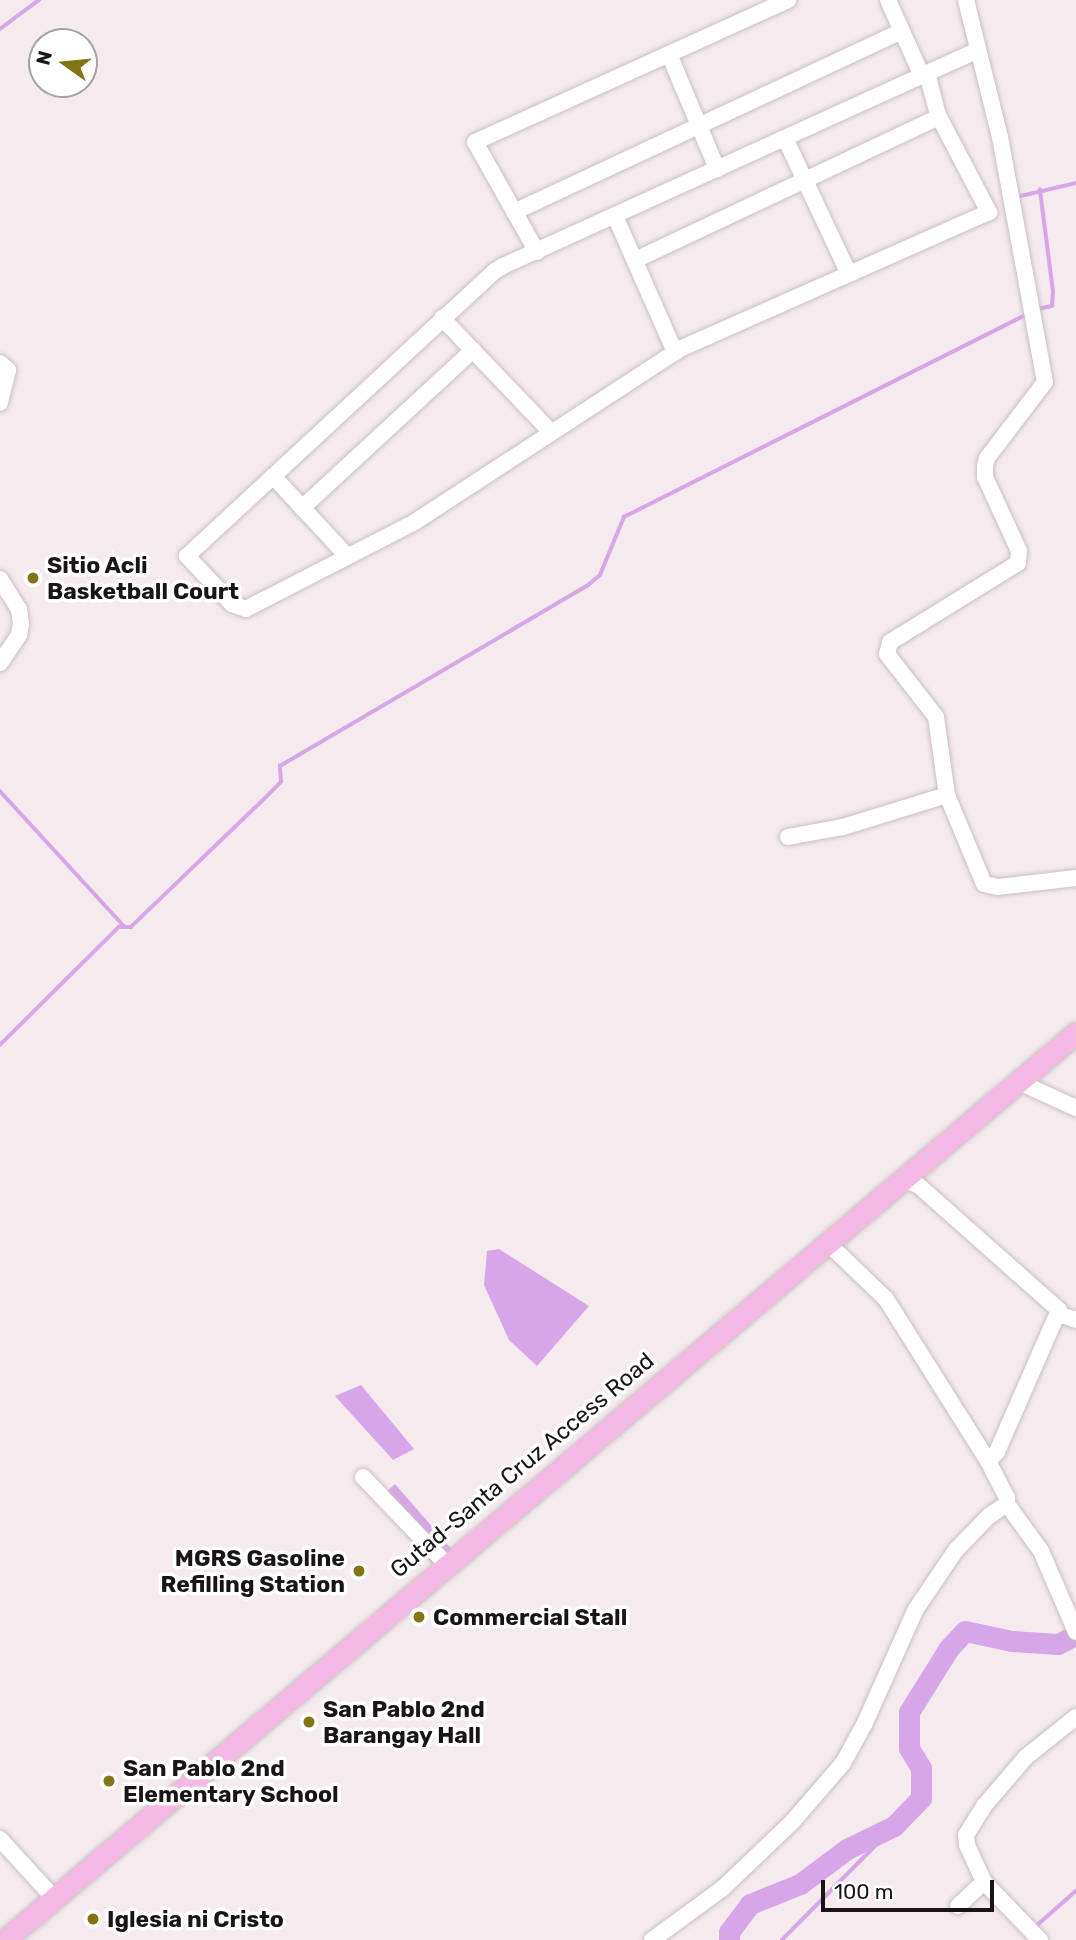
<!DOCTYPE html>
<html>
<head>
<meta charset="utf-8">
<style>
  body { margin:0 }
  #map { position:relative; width:1076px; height:1940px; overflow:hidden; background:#f5ebee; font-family:Rubik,sans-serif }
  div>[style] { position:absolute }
  .water>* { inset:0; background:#d6a6e8; transform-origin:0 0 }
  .stream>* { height:3.5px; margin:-1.75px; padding:0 1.75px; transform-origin:1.75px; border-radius:1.75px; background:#d6a6e8 }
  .river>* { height:21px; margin:-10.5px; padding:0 10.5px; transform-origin:10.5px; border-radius:10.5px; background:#d6a6e8 }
  .roads { filter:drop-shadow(0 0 2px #c9bfc2) drop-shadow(0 0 2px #c9bfc2) }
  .minor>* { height:16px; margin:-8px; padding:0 8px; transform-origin:8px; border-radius:8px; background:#fff }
  .major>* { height:21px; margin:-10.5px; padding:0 10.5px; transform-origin:10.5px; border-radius:10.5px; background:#f4b8e5 }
  .dots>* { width:19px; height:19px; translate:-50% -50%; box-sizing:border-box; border:4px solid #fff; border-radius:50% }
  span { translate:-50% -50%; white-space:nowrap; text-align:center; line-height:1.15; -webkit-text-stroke:7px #fff; paint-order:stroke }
  .poi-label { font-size:23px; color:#191516; font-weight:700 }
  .left { translate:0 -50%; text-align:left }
  .right { translate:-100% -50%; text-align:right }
  .street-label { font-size:23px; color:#191516 }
  .north { position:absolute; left:28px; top:28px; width:70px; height:70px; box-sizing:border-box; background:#fff; border:2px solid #a3a1a2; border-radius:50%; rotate:285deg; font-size:19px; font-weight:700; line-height:28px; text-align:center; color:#191516 }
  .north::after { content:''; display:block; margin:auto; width:24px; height:32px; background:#837416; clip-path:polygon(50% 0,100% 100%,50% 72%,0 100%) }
  .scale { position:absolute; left:821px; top:1880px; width:173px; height:32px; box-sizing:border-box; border:4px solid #191516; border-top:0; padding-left:9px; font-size:21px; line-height:24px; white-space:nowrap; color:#191516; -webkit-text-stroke:5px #fff; paint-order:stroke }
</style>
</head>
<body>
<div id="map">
  <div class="water">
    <i style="clip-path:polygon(499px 1249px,589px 1306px,537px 1366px,509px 1340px,484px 1285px,487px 1251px)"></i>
    <i style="clip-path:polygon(361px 1385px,414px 1449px,393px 1460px,335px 1396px)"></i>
    <i style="left:395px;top:1484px;width:87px;height:24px;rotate:49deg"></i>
  </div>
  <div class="stream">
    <i style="left:0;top:29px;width:49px;rotate:-36.6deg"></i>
    <i style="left:1021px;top:196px;width:57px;rotate:-13.3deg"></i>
    <i style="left:1038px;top:309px;width:14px;rotate:-12deg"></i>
    <i style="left:1052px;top:306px;width:14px;rotate:-86deg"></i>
    <i style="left:1053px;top:292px;width:103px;rotate:-97.3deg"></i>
    <i style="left:0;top:791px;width:183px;rotate:47.4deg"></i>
    <i style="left:0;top:1045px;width:168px;rotate:-44.8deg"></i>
    <i style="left:119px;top:927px;width:12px"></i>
    <i style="left:131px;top:927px;width:178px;rotate:-43.9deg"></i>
    <i style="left:259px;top:804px;width:31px;rotate:-45deg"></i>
    <i style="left:281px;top:782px;width:16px;rotate:-94deg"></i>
    <i style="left:280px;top:766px;width:356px;rotate:-30.4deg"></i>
    <i style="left:587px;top:586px;width:17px;rotate:-40deg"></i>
    <i style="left:600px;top:575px;width:63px;rotate:-67.5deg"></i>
    <i style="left:624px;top:517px;width:452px;rotate:-26.7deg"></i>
    <i style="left:1035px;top:1927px;width:55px;rotate:-41.3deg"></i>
    <i style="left:782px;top:1940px;width:139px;rotate:-45.3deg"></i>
    <i style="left:880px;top:1841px;width:12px;rotate:-66deg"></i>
  </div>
  <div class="river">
    <i style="left:729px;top:1940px;width:8px;rotate:-90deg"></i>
    <i style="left:729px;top:1932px;width:35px;rotate:-53deg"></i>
    <i style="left:750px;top:1904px;width:54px;rotate:-21.8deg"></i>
    <i style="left:800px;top:1884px;width:59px;rotate:-36.7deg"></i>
    <i style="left:847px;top:1849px;width:52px;rotate:-26.1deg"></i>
    <i style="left:894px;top:1826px;width:39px;rotate:-46deg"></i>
    <i style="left:921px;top:1798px;width:30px;rotate:-90deg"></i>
    <i style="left:921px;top:1768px;width:23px;rotate:-121deg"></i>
    <i style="left:909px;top:1748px;width:36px;rotate:-90deg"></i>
    <i style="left:909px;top:1712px;width:75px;rotate:-58deg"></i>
    <i style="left:949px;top:1648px;width:23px;rotate:-47deg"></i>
    <i style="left:965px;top:1631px;width:48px;rotate:12deg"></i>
    <i style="left:1012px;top:1641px;width:46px;rotate:3.7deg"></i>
    <i style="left:1058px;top:1644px;width:20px;rotate:-27deg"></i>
  </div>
  <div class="roads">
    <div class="minor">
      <i style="left:888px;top:0;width:83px;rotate:65.9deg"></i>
      <i style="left:966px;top:0;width:141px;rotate:76.1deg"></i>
      <i style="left:1000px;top:137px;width:249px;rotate:79.6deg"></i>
      <i style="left:1045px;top:382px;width:96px;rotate:127.3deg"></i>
      <i style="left:987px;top:458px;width:8px;rotate:104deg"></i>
      <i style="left:985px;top:466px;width:11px;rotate:90deg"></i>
      <i style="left:985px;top:477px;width:81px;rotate:65.3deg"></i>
      <i style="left:1019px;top:551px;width:12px;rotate:95deg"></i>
      <i style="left:1018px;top:563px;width:150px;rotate:148.3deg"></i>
      <i style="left:890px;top:642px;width:12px;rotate:104deg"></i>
      <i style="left:887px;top:654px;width:80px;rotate:52.1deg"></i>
      <i style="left:936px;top:717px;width:79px;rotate:82deg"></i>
      <i style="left:947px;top:795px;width:96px;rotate:67.4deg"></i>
      <i style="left:984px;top:884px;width:14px;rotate:12deg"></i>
      <i style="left:998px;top:887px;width:79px;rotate:-6.6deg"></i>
      <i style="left:669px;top:54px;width:125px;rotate:67.3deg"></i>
      <i style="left:927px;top:73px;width:43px;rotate:75.3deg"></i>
      <i style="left:938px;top:115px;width:110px;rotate:62.3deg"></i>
      <i style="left:989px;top:212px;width:338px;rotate:156.1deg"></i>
      <i style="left:680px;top:349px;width:316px;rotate:146.9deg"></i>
      <i style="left:415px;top:522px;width:190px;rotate:152.8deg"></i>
      <i style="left:246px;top:609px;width:15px;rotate:-160deg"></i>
      <i style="left:232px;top:604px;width:66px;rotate:-133.2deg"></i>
      <i style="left:187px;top:556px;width:420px;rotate:-42.8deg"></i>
      <i style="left:495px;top:271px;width:9px;rotate:-32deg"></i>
      <i style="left:503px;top:266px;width:522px;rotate:-24.45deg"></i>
      <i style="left:785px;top:138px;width:150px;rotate:64.8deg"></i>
      <i style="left:514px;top:212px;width:428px;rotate:-25deg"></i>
      <i style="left:615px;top:216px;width:149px;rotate:66.2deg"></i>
      <i style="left:537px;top:252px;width:126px;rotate:-119.4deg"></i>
      <i style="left:475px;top:142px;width:344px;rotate:-24.4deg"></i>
      <i style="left:635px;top:260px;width:336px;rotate:-25.2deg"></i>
      <i style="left:442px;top:318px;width:158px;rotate:46.3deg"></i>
      <i style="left:0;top:363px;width:11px;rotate:41deg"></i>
      <i style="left:8px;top:370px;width:34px;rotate:104deg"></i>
      <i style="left:273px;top:476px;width:110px;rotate:47.2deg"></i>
      <i style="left:302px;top:508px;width:233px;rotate:-42.7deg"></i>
      <i style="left:0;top:579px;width:36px;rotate:58deg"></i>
      <i style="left:19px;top:609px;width:14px;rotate:82deg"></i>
      <i style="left:21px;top:623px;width:12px;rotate:99deg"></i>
      <i style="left:19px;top:635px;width:34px;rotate:124deg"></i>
      <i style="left:788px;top:837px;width:56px;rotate:-10.3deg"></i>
      <i style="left:843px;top:827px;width:109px;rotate:-17.1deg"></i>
      <i style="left:1017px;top:1081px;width:65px;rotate:24.6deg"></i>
      <i style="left:902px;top:1179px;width:17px;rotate:21deg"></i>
      <i style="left:918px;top:1185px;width:188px;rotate:41.6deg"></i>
      <i style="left:1059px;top:1310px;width:155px;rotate:113.6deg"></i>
      <i style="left:997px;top:1452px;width:13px;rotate:135deg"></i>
      <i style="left:820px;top:1248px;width:14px;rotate:4deg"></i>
      <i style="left:834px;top:1249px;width:72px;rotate:43.9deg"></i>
      <i style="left:886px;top:1299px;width:191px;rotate:57.8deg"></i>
      <i style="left:988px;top:1461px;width:42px;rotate:62.8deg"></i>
      <i style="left:1007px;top:1498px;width:6px;rotate:90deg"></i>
      <i style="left:1007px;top:1504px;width:58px;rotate:54.1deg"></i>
      <i style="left:1041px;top:1551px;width:88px;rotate:66.6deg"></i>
      <i style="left:1058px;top:1314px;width:19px;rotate:18deg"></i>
      <i style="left:363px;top:1477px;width:120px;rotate:46.3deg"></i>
      <i style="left:0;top:1839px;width:79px;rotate:47.6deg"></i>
      <i style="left:984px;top:1882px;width:81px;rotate:46deg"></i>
      <i style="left:958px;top:1906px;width:35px;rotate:-43deg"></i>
      <i style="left:984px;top:1882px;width:41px;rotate:-114.7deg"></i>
      <i style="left:967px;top:1845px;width:10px;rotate:-96deg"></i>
      <i style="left:966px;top:1835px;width:34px;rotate:-58deg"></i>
      <i style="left:984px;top:1806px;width:65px;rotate:-49.4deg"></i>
      <i style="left:1026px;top:1757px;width:64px;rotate:-38.7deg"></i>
      <i style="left:652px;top:1940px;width:88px;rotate:-36.2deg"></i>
      <i style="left:723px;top:1888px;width:97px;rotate:-43.7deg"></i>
      <i style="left:793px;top:1821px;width:77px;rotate:-49.2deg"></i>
      <i style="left:843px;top:1763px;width:43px;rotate:-61.1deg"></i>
      <i style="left:864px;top:1725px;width:127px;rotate:-65.9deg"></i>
      <i style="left:916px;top:1609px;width:71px;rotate:-55.9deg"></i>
      <i style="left:956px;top:1550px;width:47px;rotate:-45.9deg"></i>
      <i style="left:989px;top:1516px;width:22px;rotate:-34deg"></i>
    </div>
    <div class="major">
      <i style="left:5px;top:1940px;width:1403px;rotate:-40.26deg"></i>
    </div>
  </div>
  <div class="dots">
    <i style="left:33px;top:578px;background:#837416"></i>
    <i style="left:359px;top:1571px;background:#837416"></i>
    <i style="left:419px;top:1617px;background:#837416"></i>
    <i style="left:309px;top:1722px;background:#837416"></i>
    <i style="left:109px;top:1781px;background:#837416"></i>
    <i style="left:93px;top:1919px;background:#837416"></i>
  </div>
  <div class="poi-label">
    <span class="left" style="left:47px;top:578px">Sitio Acli<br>Basketball Court</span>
    <span class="right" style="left:345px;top:1571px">MGRS Gasoline<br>Refilling Station</span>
    <span class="left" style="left:433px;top:1617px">Commercial Stall</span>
    <span class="left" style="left:323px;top:1722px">San Pablo 2nd<br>Barangay Hall</span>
    <span class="left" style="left:123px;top:1781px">San Pablo 2nd<br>Elementary School</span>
    <span class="left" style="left:107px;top:1919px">Iglesia ni Cristo</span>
  </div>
  <div class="street-label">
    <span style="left:522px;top:1465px;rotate:-40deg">Gutad-Santa Cruz Access Road</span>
  </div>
  <div class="north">N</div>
  <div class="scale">100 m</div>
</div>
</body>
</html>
